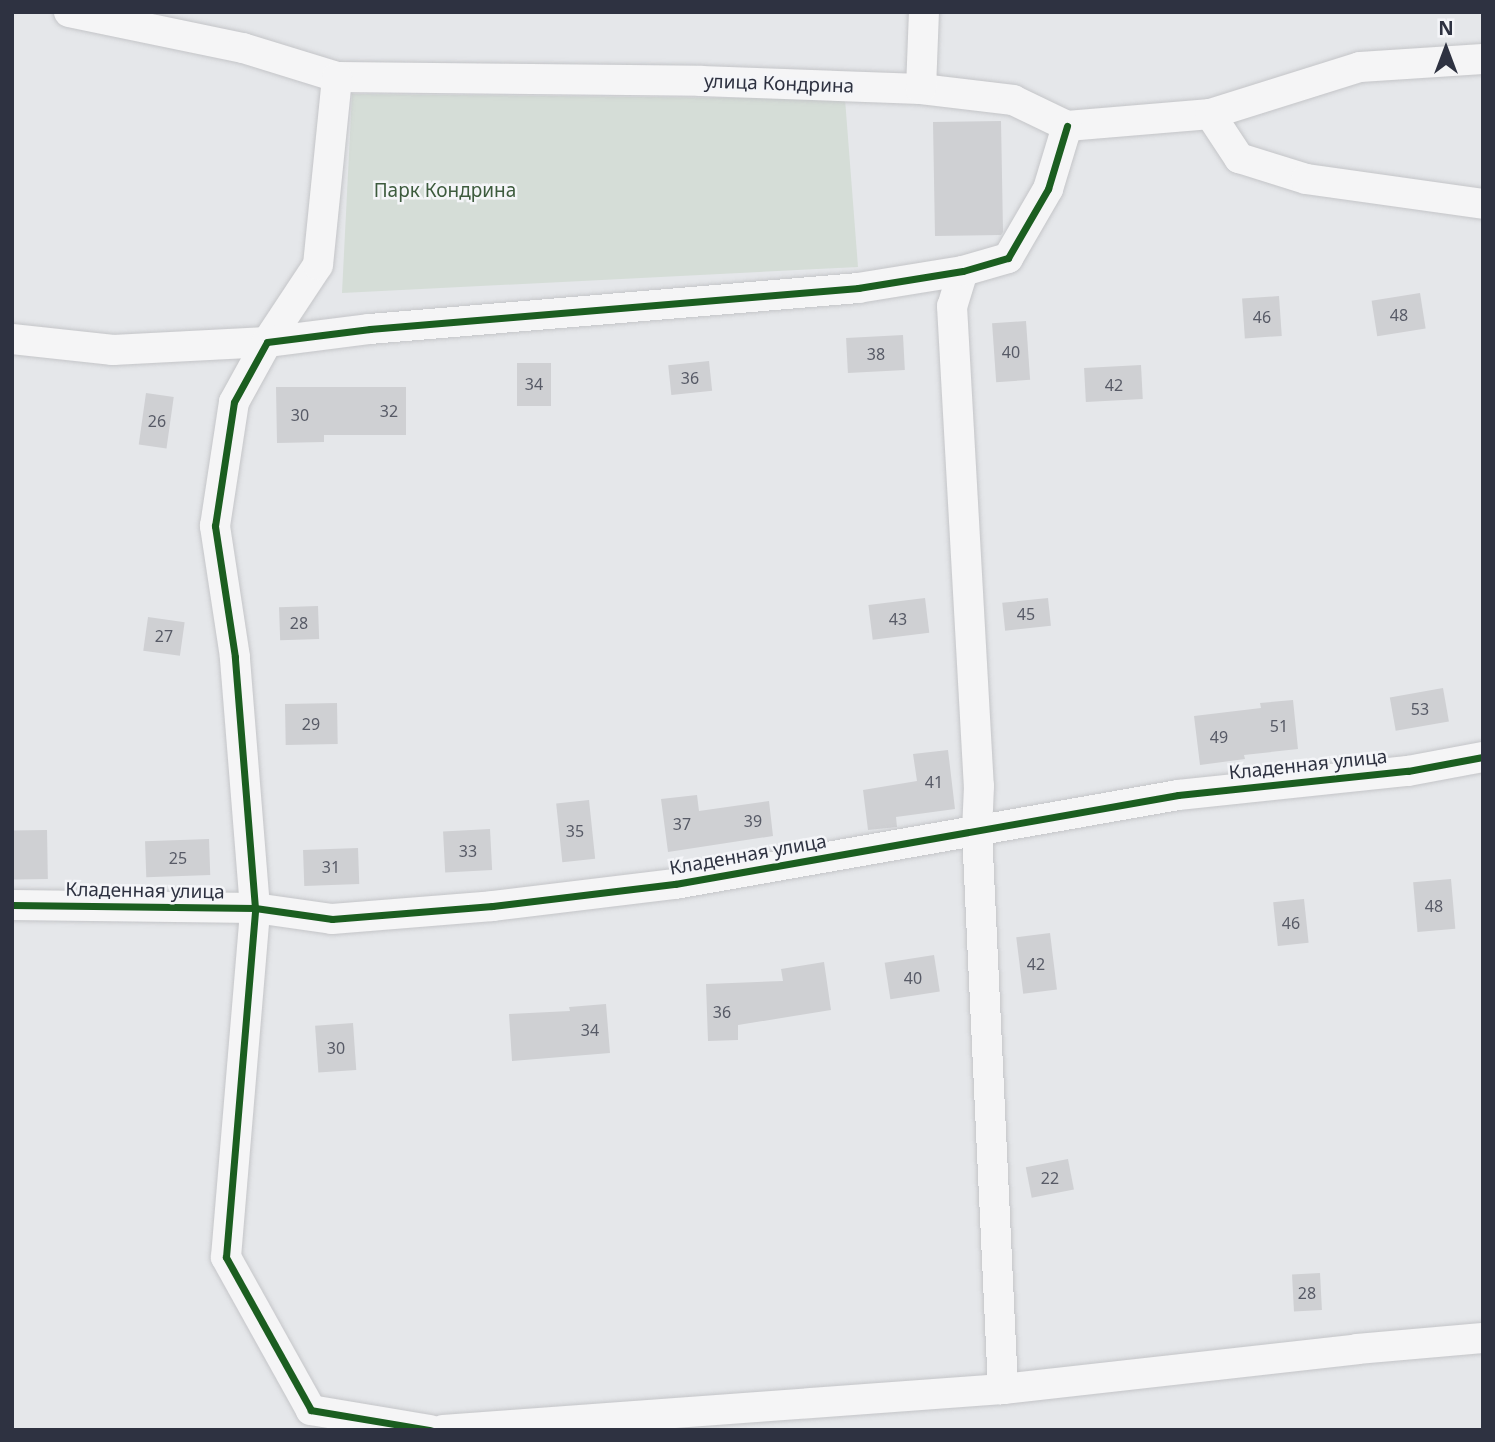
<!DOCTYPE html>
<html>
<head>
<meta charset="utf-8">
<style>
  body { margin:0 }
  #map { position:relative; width:1495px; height:1442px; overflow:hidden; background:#e5e7ea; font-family:"Noto Sans",sans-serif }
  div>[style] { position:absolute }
  .green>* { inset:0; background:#d5ddd7 }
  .building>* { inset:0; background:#cfd0d3; transform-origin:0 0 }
  .roads { filter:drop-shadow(0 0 2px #c4c5c8) drop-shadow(0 0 2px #c4c5c8) }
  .street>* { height:30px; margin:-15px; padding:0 15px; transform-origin:15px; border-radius:15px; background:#f5f5f6 }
  .cycleway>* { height:7px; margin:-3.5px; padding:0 3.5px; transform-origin:3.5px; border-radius:3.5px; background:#1b5e20 }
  span { translate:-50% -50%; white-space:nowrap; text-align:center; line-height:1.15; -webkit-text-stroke:5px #f4f5f8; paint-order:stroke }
  .number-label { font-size:16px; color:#575a66 }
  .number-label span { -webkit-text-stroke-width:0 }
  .street-label { font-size:19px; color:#2e3241 }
  .park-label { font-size:19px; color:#3d5b3d }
  .frame { position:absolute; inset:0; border:14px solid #2e3241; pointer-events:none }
  .north { position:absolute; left:1411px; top:14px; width:70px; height:70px; -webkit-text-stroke:5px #f4f5f8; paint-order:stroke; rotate:0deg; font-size:19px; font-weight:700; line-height:28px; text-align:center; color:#2e3241 }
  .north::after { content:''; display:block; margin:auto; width:24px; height:32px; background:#2e3241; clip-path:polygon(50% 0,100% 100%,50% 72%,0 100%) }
</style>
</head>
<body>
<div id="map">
  <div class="green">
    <i style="clip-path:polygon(352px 94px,845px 99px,858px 267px,342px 293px)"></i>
  </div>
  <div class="building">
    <i style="clip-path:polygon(1001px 121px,1003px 232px,1001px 235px,935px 236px,933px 122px)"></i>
    <i style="left:1420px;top:293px;width:36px;height:49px;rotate:81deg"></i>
    <i style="left:1279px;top:296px;width:40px;height:37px;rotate:86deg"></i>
    <i style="left:1026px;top:321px;width:59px;height:34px;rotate:86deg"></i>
    <i style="left:903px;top:335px;width:35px;height:57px;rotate:87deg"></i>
    <i style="left:709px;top:361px;width:30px;height:41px;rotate:84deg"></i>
    <i style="left:517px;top:363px;width:34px;height:43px"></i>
    <i style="left:1141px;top:365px;width:34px;height:57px;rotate:87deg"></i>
    <i style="clip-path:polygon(276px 387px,406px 387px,406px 435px,324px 435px,324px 442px,277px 443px)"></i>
    <i style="left:146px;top:393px;width:28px;height:52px;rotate:8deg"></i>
    <i style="left:925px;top:598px;width:35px;height:57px;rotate:83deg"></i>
    <i style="left:1048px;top:598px;width:28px;height:46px;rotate:84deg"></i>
    <i style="left:318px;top:606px;width:33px;height:39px;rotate:88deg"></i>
    <i style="left:148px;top:617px;width:37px;height:34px;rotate:8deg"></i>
    <i style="left:1443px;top:688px;width:34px;height:54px;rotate:80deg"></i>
    <i style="clip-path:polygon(1293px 700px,1298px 749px,1244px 755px,1245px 759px,1200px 765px,1194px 716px,1261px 708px,1260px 703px)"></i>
    <i style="left:337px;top:703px;width:41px;height:52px;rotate:89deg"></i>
    <i style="clip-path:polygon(948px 750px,955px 809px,896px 817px,897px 827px,868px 830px,863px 790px,917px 781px,913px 754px)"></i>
    <i style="clip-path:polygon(697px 795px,699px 811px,769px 801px,773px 836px,668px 852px,661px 799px)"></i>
    <i style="left:589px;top:800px;width:59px;height:33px;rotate:84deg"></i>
    <i style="left:490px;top:829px;width:41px;height:47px;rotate:87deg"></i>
    <i style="left:47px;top:830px;width:49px;height:35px;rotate:89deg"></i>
    <i style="left:209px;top:839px;width:36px;height:64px;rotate:88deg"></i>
    <i style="left:358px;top:848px;width:36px;height:55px;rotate:88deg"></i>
    <i style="left:1451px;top:879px;width:50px;height:38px;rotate:85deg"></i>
    <i style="left:1304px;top:899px;width:44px;height:31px;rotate:84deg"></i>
    <i style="left:1050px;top:933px;width:57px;height:34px;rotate:83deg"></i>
    <i style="left:934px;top:955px;width:37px;height:50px;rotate:81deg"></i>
    <i style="clip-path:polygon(824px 962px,831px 1010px,738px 1025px,738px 1040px,708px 1041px,706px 984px,783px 981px,781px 969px)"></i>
    <i style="clip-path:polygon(606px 1004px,610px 1053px,512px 1061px,509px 1014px,570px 1011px,569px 1007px)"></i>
    <i style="left:353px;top:1023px;width:47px;height:38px;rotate:86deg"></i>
    <i style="left:1068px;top:1159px;width:31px;height:43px;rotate:79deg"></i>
    <i style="left:1320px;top:1273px;width:37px;height:28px;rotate:87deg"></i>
  </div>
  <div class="roads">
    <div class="street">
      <i style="left:69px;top:12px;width:178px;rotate:11.7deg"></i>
      <i style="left:243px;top:48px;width:98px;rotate:17.1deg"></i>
      <i style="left:337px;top:77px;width:364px;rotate:0.6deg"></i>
      <i style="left:701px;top:81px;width:220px;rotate:2.1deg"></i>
      <i style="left:921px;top:89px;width:93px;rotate:6.8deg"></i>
      <i style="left:1013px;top:100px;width:60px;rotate:25.7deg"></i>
      <i style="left:1067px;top:126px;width:144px;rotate:-4.8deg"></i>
      <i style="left:1210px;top:114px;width:157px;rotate:-17.4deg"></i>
      <i style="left:1360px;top:67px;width:123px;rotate:-3.7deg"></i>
      <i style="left:921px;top:89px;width:77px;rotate:-87.8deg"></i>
      <i style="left:1210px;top:114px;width:53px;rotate:56.6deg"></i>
      <i style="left:1239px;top:158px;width:70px;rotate:17.4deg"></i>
      <i style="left:1306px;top:179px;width:179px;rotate:8deg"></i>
      <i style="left:963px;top:271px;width:37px;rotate:107deg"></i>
      <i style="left:952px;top:306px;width:481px;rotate:86.8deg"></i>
      <i style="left:979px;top:786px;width:45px;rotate:92.5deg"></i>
      <i style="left:977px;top:831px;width:559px;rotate:87.33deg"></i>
      <i style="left:12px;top:339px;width:102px;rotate:6.2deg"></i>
      <i style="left:113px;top:350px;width:154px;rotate:-3deg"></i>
      <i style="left:267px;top:342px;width:92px;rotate:-56.5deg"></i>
      <i style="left:318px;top:265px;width:189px;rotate:-84.2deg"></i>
      <i style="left:12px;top:905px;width:243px;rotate:0.7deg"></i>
      <i style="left:255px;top:908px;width:78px;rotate:8.1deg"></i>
      <i style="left:332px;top:919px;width:161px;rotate:-4.6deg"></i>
      <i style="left:492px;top:906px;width:184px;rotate:-6.9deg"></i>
      <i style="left:675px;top:884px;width:511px;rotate:-10.03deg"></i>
      <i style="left:1178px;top:795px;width:231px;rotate:-6deg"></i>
      <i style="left:1408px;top:771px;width:76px;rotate:-10.6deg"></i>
      <i style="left:430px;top:1430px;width:121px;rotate:-170.5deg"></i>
      <i style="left:311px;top:1410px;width:175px;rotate:-119.1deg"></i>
      <i style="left:226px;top:1257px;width:350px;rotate:-85.2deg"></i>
      <i style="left:255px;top:908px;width:252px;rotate:-94.6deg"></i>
      <i style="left:235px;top:657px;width:133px;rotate:-98.7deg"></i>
      <i style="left:215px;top:526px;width:125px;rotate:-81.3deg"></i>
      <i style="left:234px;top:402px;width:68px;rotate:-61.2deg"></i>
      <i style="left:267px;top:342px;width:104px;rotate:-7.2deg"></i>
      <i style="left:370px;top:329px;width:490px;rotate:-4.8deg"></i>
      <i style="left:858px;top:288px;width:106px;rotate:-9.2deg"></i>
      <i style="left:963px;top:271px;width:47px;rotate:-16.1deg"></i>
      <i style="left:1008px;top:258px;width:80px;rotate:-59.9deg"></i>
      <i style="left:1048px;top:189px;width:66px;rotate:-73.2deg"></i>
      <i style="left:443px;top:1430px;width:561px;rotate:-4.19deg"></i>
      <i style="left:1003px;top:1389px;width:356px;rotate:-6.4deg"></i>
      <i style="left:1357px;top:1349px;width:126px;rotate:-5deg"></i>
    </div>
  </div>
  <div class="cycleway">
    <i style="left:12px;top:905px;width:243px;rotate:0.7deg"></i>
    <i style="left:255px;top:908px;width:78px;rotate:8.1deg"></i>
    <i style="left:332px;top:919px;width:161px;rotate:-4.6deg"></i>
    <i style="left:492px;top:906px;width:184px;rotate:-6.9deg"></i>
    <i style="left:675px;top:884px;width:511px;rotate:-10.03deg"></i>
    <i style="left:1178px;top:795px;width:231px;rotate:-6deg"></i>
    <i style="left:1408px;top:771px;width:76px;rotate:-10.6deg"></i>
    <i style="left:430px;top:1430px;width:121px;rotate:-170.5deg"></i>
    <i style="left:311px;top:1410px;width:175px;rotate:-119.1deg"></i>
    <i style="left:226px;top:1257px;width:350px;rotate:-85.2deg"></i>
    <i style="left:255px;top:908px;width:252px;rotate:-94.6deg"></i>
    <i style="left:235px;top:657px;width:133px;rotate:-98.7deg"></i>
    <i style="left:215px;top:526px;width:125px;rotate:-81.3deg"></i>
    <i style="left:234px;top:402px;width:68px;rotate:-61.2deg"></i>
    <i style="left:267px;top:342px;width:104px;rotate:-7.2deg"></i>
    <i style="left:370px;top:329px;width:490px;rotate:-4.8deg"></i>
    <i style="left:858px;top:288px;width:106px;rotate:-9.2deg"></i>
    <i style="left:963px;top:271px;width:47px;rotate:-16.1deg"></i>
    <i style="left:1008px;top:258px;width:80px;rotate:-59.9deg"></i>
    <i style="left:1048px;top:189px;width:66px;rotate:-73.2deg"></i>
  </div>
  <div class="number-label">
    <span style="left:1399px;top:315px">48</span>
    <span style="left:1262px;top:317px">46</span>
    <span style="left:1011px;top:352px">40</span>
    <span style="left:876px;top:354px">38</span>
    <span style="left:690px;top:378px">36</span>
    <span style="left:534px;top:384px">34</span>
    <span style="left:1114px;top:385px">42</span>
    <span style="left:389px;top:411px">32</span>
    <span style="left:300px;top:415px">30</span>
    <span style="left:157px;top:421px">26</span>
    <span style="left:1026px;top:614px">45</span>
    <span style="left:898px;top:619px">43</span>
    <span style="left:299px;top:623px">28</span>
    <span style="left:164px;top:636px">27</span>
    <span style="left:1420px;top:709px">53</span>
    <span style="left:311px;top:724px">29</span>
    <span style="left:1279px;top:726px">51</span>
    <span style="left:1219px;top:737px">49</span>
    <span style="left:934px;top:782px">41</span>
    <span style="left:753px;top:821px">39</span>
    <span style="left:682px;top:824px">37</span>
    <span style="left:575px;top:831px">35</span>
    <span style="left:468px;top:851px">33</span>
    <span style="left:178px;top:858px">25</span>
    <span style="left:331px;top:867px">31</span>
    <span style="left:1434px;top:906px">48</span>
    <span style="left:1291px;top:923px">46</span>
    <span style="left:1036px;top:964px">42</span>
    <span style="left:913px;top:978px">40</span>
    <span style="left:722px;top:1012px">36</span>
    <span style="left:590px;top:1030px">34</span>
    <span style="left:336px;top:1048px">30</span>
    <span style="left:1050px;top:1178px">22</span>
    <span style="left:1307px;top:1293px">28</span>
  </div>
  <div class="street-label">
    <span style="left:779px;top:84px;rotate:2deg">улица Кондрина</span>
    <span style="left:1308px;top:765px;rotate:-6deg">Кладенная улица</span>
    <span style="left:748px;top:855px;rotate:-10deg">Кладенная улица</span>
    <span style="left:145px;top:891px;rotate:1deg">Кладенная улица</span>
  </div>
  <div class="park-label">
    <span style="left:445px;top:191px">Парк Кондрина</span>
  </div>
  <div class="frame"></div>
  <div class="north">N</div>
</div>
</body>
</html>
